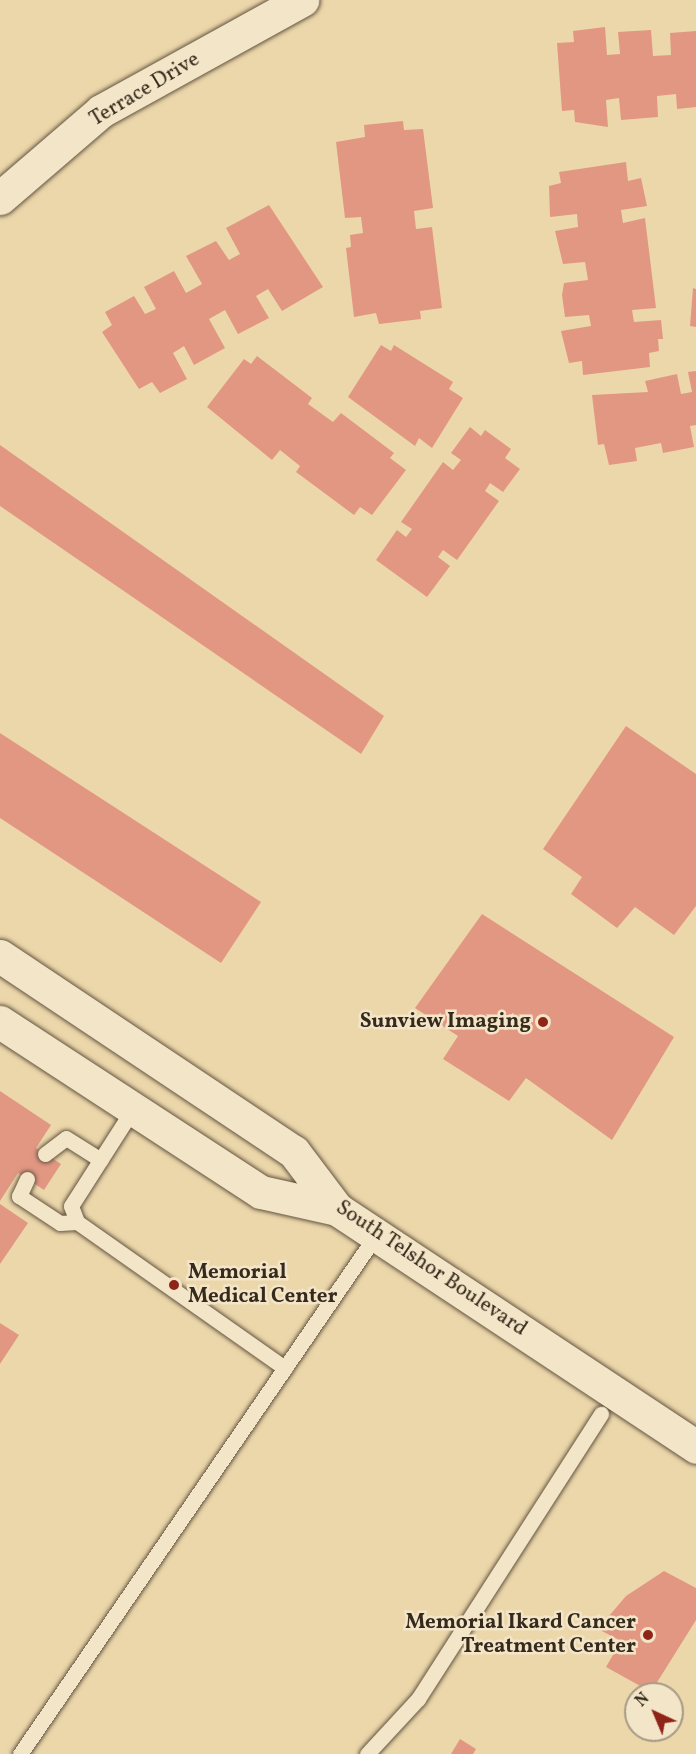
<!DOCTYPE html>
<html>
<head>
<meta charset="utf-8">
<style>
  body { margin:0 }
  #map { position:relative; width:696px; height:1754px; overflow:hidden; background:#ecd7ab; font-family:Vollkorn,serif }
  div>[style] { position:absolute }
  .building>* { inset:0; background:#e29783 }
  .roads { filter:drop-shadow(0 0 2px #645540) drop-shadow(0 0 2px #645540) }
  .service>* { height:15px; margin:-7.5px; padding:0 7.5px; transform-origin:7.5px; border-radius:7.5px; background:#f3e5c8 }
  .tertiary>* { height:33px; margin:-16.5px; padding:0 16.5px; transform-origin:16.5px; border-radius:16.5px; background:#f3e5c8 }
  .secondary>* { height:33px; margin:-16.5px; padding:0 16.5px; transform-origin:16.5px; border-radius:16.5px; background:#f3e5c8 }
  .dots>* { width:16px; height:16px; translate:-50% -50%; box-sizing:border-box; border:3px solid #f3e5c8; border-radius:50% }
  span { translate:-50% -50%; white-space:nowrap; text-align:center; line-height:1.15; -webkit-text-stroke:5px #f3e5c8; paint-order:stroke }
  .street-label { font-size:21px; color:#362a1d }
  .poi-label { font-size:21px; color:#362a1d; font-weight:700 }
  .right { translate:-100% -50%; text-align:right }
  .left { translate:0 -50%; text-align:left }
  .north { position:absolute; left:624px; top:1682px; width:60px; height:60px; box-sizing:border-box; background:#f3e5c8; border:2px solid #a79a84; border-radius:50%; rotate:316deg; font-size:16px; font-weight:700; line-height:24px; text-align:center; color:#362a1d }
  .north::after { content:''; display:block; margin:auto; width:21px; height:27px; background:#8f2418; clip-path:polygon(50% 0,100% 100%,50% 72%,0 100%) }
</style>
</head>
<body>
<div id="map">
  <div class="building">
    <i style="clip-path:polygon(605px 27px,607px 55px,620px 54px,618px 32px,651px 30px,653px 56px,671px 55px,670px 33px,696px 31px,696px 107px,677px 109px,676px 94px,657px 96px,658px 117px,621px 120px,619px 98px,606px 100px,608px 127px,575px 122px,574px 110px,562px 111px,557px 43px,574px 42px,573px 31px)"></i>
    <i style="clip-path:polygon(403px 121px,404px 130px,423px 129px,433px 208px,414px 211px,416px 229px,432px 227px,442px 308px,420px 311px,421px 319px,379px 324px,376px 313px,354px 317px,346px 248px,351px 247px,350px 235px,363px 233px,361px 217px,345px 218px,336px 142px,365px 137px,364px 125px)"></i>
    <i style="clip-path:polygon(626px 162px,628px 181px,641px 178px,647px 206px,621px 210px,623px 223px,645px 218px,656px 308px,632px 310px,634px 322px,661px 320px,663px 339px,658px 339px,659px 351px,649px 353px,650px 367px,583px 375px,582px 361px,569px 363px,561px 331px,591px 326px,589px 315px,565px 317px,562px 295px,564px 283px,588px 280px,585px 262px,563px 264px,555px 231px,578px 227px,577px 214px,550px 217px,549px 186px,561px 183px,559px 172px)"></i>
    <i style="clip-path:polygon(269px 205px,323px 287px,282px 311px,268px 289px,256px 296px,269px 318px,238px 334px,225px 310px,209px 319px,225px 348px,194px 365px,184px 346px,173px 353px,187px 379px,160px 393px,152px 382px,139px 389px,102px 332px,112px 325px,105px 312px,134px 296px,145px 314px,156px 309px,144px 287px,174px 271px,186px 293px,202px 284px,186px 256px,216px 241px,229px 260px,240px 254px,226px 228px)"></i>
    <i style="clip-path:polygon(693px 288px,696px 289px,696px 327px,690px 326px)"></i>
    <i style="clip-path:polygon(381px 345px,391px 351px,394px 345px,453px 382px,449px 389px,463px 398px,432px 448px,419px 438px,415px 446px,348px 397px)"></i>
    <i style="clip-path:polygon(257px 356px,312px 398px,308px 404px,333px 422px,341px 413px,394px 453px,390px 458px,406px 470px,372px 515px,360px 507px,354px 515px,296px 472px,300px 466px,280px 450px,272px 460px,207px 407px,244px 359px,251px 364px)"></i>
    <i style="clip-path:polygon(696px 371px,696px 425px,690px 426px,694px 447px,663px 453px,661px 443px,635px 448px,637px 461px,609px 465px,604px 444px,598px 445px,592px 395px,648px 392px,645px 381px,677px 374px,681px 394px,692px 392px,688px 372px)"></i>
    <i style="clip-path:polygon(470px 427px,481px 436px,485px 430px,511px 449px,505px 458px,520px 469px,503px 492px,490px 483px,485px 491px,499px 501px,457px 560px,443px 550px,438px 557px,450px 566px,427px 597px,376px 560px,397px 530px,406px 537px,412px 529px,401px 522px,443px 462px,453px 470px,461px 460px,451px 453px)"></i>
    <i style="clip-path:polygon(0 445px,384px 716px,361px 754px,0 506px)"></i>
    <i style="clip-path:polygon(626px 726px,696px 774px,696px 906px,674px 935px,635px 907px,617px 928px,571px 894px,582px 877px,543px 849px)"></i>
    <i style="clip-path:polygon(0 733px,261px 902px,221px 963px,0 818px)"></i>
    <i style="clip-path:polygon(482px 914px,674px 1037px,612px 1140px,526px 1078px,509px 1101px,443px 1059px,458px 1036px,415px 1008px)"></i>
    <i style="clip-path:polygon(0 1091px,51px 1125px,36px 1148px,61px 1164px,44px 1190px,18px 1173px,0 1201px)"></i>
    <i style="clip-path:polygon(0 1204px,28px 1223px,0 1264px)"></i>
    <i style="clip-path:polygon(0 1323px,19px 1335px,0 1364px)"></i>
    <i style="clip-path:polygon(664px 1571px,696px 1588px,696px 1620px,651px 1692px,606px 1667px,621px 1641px,598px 1629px,626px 1596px)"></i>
    <i style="clip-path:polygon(460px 1739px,476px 1749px,473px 1754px,451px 1754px)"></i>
  </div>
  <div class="roads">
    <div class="service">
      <i style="left:133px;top:1109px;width:115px;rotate:122.6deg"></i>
      <i style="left:71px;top:1206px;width:17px;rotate:69deg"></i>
      <i style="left:77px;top:1222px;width:254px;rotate:35.1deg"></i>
      <i style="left:45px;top:1154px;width:26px;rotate:-37deg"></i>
      <i style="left:66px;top:1138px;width:41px;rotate:32.2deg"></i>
      <i style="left:27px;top:1179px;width:19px;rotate:115deg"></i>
      <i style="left:19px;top:1196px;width:49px;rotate:33.4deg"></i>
      <i style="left:60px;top:1223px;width:17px;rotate:-3deg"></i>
      <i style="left:20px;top:1754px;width:629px;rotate:-55.55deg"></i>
      <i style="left:367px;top:1754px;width:75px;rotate:-47.2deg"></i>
      <i style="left:418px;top:1699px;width:339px;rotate:-57.3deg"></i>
    </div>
    <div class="tertiary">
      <i style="left:0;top:198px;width:133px;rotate:-40.7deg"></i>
      <i style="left:101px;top:111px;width:230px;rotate:-28.9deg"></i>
    </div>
    <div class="secondary">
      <i style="left:0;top:956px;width:353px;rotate:33.7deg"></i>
      <i style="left:294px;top:1152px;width:71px;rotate:53deg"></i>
      <i style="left:337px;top:1209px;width:431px;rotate:33.5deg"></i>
      <i style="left:0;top:1022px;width:311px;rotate:33.1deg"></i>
      <i style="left:261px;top:1192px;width:78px;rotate:12.6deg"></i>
    </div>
  </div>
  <div class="dots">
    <i style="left:543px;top:1022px;background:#8f2418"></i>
    <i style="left:174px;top:1285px;background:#8f2418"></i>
    <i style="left:648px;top:1635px;background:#8f2418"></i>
  </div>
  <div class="street-label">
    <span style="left:145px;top:90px;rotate:-31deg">Terrace Drive</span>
    <span style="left:431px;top:1269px;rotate:34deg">South Telshor Boulevard</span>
  </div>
  <div class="poi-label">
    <span class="right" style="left:531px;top:1022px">Sunview Imaging</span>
    <span class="left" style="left:188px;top:1285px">Memorial<br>Medical Center</span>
    <span class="right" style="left:636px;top:1635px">Memorial Ikard Cancer<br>Treatment Center</span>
  </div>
  <div class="north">N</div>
</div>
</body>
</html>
